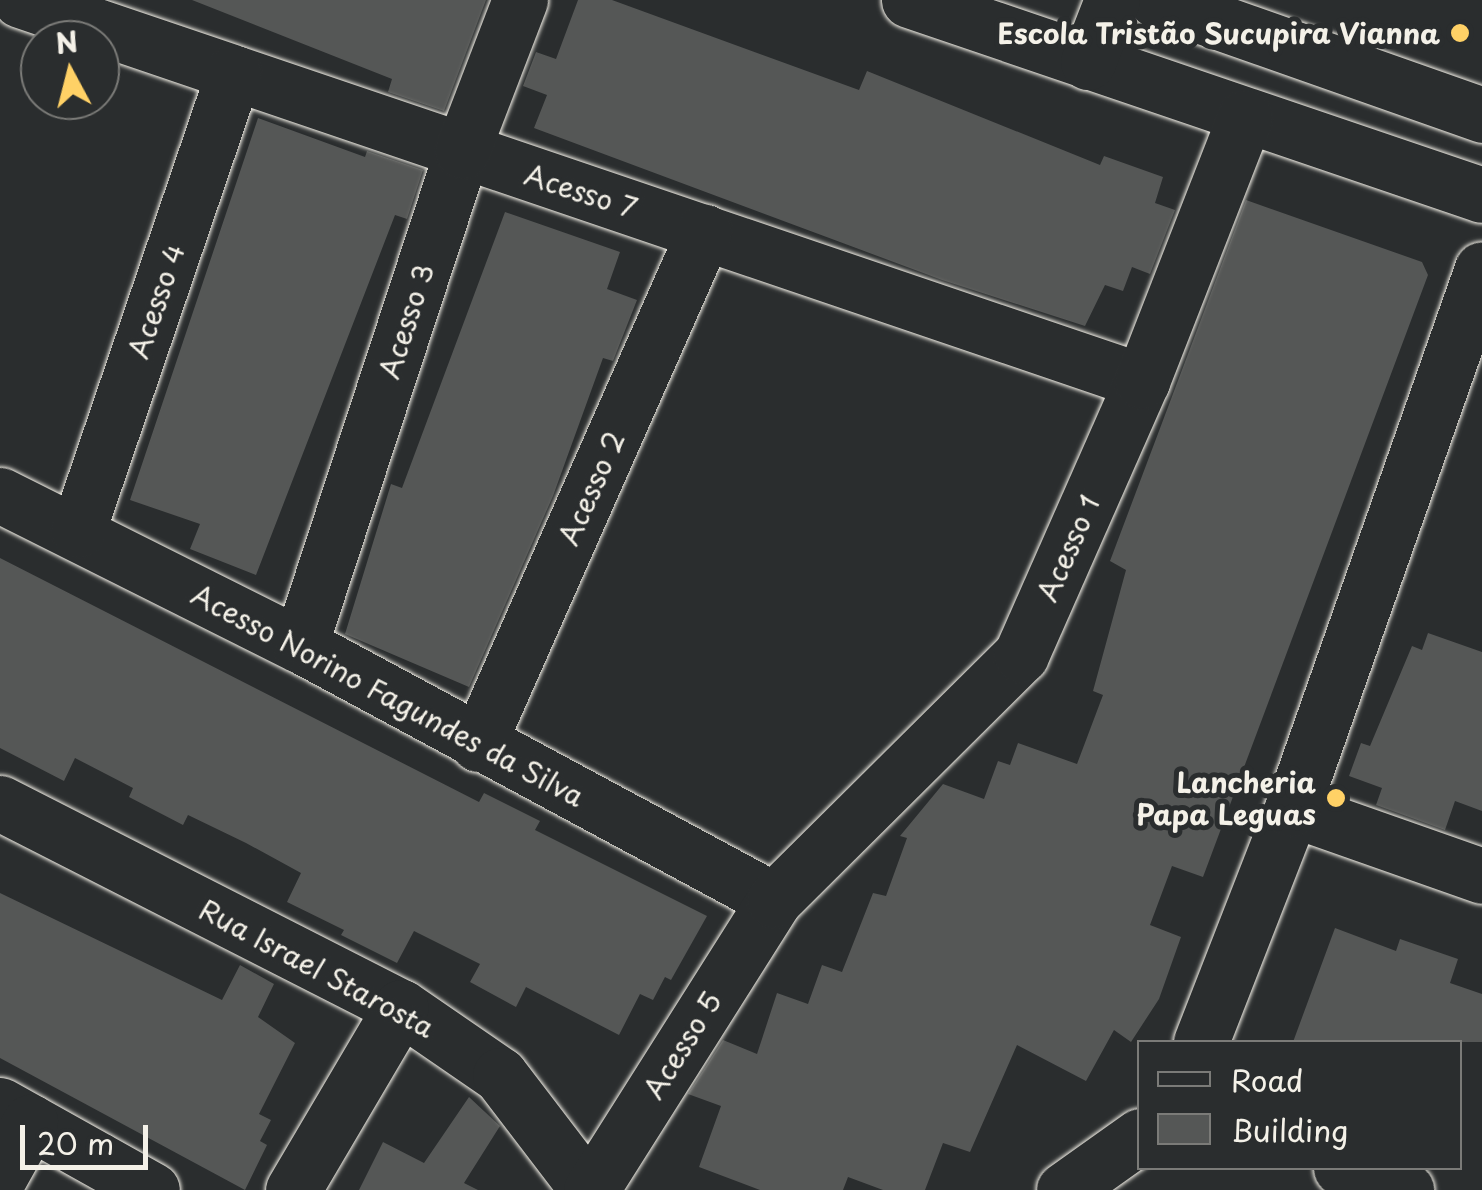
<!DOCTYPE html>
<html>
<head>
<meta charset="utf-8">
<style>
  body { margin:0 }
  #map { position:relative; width:1482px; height:1190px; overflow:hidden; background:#2a2d2e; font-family:"Playpen Sans",sans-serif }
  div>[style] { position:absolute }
  .building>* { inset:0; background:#555756 }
  .roads { filter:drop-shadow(0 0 2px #f4f1e8) drop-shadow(0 0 2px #f4f1e8) }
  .minor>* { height:55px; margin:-27.5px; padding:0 27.5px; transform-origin:27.5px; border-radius:27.5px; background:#2a2d2e }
  .dots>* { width:28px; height:28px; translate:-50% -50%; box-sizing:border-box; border:5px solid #2a2d2e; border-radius:50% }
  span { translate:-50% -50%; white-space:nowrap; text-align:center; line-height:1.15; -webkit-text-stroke:10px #2a2d2e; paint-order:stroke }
  .poi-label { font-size:28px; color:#f4f1e8; font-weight:700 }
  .right { translate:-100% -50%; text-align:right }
  .street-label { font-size:28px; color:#f4f1e8 }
  .legend { position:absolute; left:1137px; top:1040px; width:325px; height:130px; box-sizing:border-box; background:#2a2d2e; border:2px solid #7b7b78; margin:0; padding:12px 18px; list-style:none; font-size:30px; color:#f4f1e8 }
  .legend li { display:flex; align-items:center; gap:20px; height:50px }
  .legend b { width:50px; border:2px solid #7b7b78 }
  .north { position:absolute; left:20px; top:20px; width:100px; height:100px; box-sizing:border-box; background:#2a2d2e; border:2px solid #7b7b78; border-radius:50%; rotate:353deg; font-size:28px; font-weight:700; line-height:40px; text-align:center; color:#f4f1e8 }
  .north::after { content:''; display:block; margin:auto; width:35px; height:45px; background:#ffd166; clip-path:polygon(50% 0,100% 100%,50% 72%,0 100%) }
  .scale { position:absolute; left:20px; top:1125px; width:128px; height:45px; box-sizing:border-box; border:5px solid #f4f1e8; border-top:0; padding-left:12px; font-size:30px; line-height:35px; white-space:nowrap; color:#f4f1e8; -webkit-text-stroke:8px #2a2d2e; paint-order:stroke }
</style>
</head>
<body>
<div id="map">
  <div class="building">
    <i style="clip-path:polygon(192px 0,486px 0,444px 111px,388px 92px,392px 79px)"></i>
    <i style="clip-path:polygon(578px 0,612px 0,859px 90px,867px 71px,1100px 165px,1104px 156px,1163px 177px,1155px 203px,1175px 210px,1150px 274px,1132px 267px,1123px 291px,1105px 285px,1085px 326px,942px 280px,534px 128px,547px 95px,523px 86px,536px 52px,556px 59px)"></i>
    <i style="clip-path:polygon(258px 118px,365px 157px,367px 151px,423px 170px,407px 219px,395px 215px,256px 575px,190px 549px,200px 524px,130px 500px)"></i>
    <i style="clip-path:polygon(1246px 200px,1422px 262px,1428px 275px,1203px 877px,1172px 866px,1150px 925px,1181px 937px,1159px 999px,1131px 1042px,1114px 1030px,1086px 1081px,1017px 1045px,970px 1152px,943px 1143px,925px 1190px,883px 1190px,848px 1177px,843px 1190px,760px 1190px,699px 1167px,721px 1106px,688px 1094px,723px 1040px,757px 1054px,777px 993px,808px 1004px,822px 965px,842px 972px,873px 893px,886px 896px,907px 838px,900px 836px,943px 784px,984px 799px,998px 761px,1010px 765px,1018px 743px,1077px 764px,1103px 695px,1093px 691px,1126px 570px,1110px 561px)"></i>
    <i style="clip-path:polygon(505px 212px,620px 252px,607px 289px,637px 300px,613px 361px,603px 358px,553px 496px,469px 687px,345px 634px,391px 484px,402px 488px)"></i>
    <i style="clip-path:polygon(0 558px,479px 802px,484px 793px,540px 821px,535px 830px,707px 916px,671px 980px,665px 977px,653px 1000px,640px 994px,619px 1035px,526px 987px,516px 1007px,470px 982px,480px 964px,414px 931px,397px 963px,341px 935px,344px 930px,287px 902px,301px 873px,246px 843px,188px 815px,183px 825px,129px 797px,133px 788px,75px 758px,64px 781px,0 748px)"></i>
    <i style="clip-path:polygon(1428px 633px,1482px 652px,1482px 811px,1455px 801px,1445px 830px,1376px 805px,1382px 788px,1349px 776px,1361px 743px,1370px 746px,1412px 646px,1422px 650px)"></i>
    <i style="clip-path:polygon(0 893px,222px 1000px,240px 965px,274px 984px,258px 1017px,295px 1043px,259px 1114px,271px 1120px,260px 1141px,267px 1145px,245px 1190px,0 1058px)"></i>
    <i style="clip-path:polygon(1335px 928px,1396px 951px,1400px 939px,1458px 959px,1450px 983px,1482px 994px,1482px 1042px,1293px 1042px)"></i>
    <i style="clip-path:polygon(469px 1097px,500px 1126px,464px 1183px,478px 1190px,359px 1190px,383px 1142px,424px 1163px)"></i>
  </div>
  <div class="roads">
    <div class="minor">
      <i style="left:20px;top:0;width:1185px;rotate:18.76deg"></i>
      <i style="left:909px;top:0;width:605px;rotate:18.79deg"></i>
      <i style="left:1156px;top:0;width:346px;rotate:19.4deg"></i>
      <i style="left:1088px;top:62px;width:66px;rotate:-68.8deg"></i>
      <i style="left:0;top:495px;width:335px;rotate:26.6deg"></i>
      <i style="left:300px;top:645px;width:538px;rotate:28.28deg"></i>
      <i style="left:78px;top:530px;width:483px;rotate:-71.2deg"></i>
      <i style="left:300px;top:645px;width:520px;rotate:-71.84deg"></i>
      <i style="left:462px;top:151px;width:162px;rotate:-69deg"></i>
      <i style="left:478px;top:744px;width:560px;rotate:-66.18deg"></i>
      <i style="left:0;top:803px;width:450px;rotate:27deg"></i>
      <i style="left:401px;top:1007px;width:120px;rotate:34.5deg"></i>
      <i style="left:500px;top:1075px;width:145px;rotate:52.6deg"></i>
      <i style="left:1292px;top:809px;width:201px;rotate:19.4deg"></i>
      <i style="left:1201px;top:1042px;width:250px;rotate:-68.7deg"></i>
      <i style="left:1292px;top:809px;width:572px;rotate:-70.62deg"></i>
      <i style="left:0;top:1105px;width:174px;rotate:29.2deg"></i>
      <i style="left:1341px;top:1168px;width:69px;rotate:18.7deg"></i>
      <i style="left:0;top:1176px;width:62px;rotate:-60.9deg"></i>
      <i style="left:293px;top:1190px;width:212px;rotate:-59.5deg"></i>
      <i style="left:591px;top:1190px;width:343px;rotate:-57.7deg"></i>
      <i style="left:774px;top:900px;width:348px;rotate:-44.8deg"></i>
      <i style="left:1021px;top:655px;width:300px;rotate:-66.2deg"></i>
      <i style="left:1142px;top:381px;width:283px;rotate:-68.7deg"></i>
      <i style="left:1064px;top:1190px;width:93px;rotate:-35.4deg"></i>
    </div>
  </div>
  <div class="dots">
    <i style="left:1460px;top:33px;background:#ffd166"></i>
    <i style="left:1336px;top:798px;background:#ffd166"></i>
  </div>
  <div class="poi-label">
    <span class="right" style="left:1440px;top:33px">Escola Tristão Sucupira Vianna</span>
    <span class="right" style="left:1316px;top:798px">Lancheria<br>Papa Leguas</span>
  </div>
  <div class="street-label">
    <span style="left:581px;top:191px;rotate:18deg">Acesso 7</span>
    <span style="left:156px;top:301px;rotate:-71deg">Acesso 4</span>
    <span style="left:406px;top:321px;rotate:-72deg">Acesso 3</span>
    <span style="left:591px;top:488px;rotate:-66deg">Acesso 2</span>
    <span style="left:1068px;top:548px;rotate:-66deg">Acesso 1</span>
    <span style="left:388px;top:695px;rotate:28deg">Acesso Norino Fagundes da Silva</span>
    <span style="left:317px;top:968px;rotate:28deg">Rua Israel Starosta</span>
    <span style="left:682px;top:1045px;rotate:-58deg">Acesso 5</span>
  </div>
  <ul class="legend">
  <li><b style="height:12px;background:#2a2d2e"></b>Road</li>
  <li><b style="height:28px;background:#555756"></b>Building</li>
  </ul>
  <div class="north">N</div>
  <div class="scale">20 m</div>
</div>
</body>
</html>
